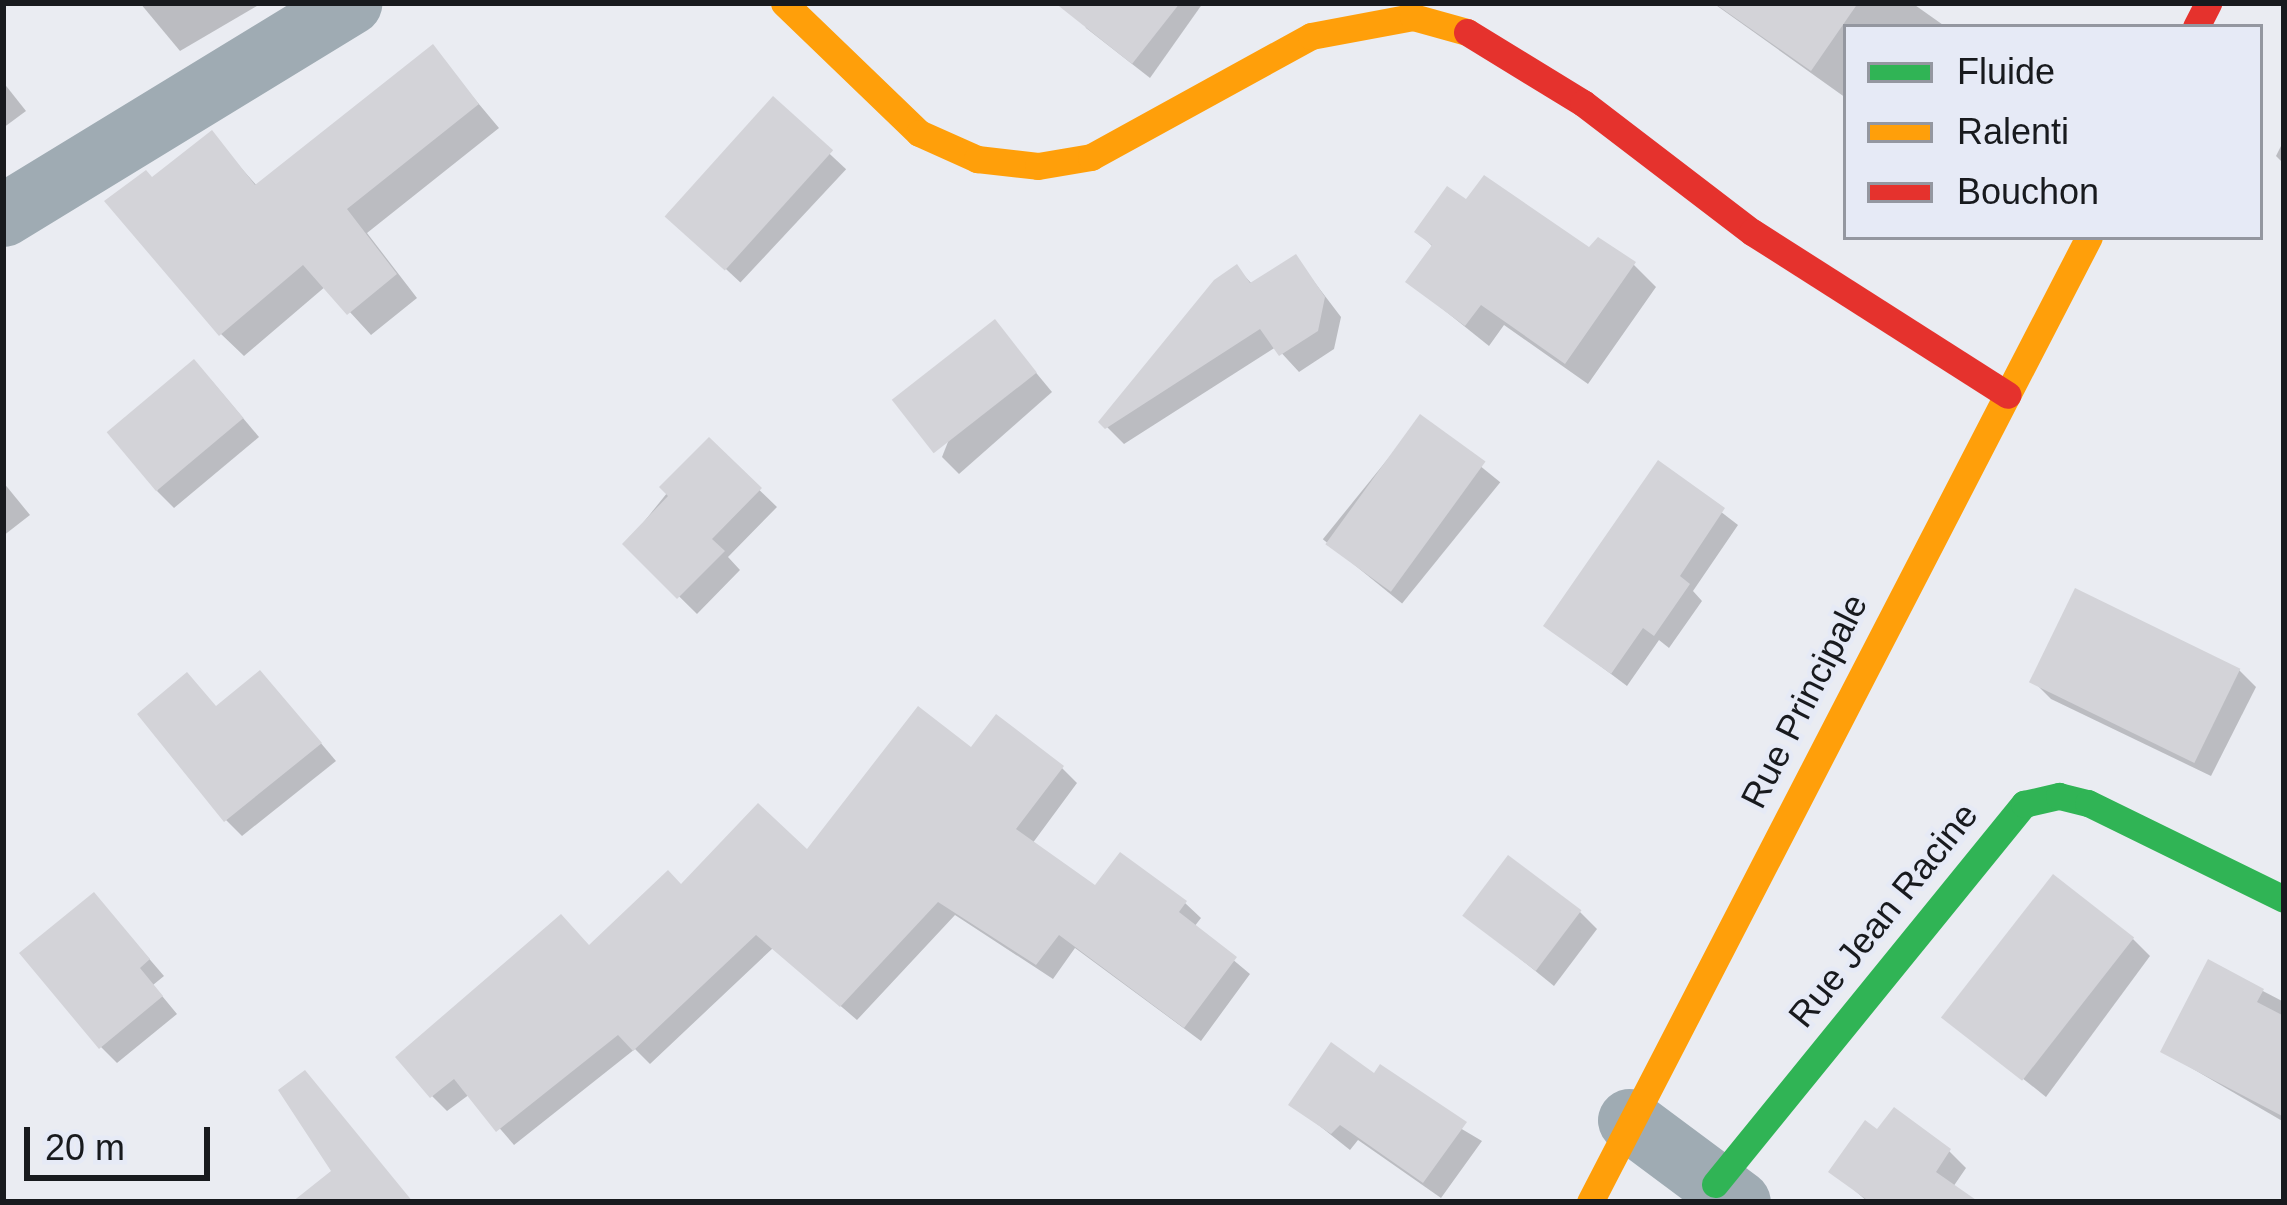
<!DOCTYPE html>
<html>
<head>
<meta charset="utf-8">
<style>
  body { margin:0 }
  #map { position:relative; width:2287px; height:1205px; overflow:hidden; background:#eaecf2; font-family:Helvetica,sans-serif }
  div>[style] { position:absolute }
  .shadow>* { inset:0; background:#0003; transform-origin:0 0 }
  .building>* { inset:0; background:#d3d3d8; transform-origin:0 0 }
  .street>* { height:63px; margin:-31.5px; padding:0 31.5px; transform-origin:31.5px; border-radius:31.5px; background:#9fabb3 }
  .fast>* { height:27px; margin:-13.5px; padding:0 13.5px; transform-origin:13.5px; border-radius:13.5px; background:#30b455 }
  .slow>* { height:27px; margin:-13.5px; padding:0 13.5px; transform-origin:13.5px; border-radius:13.5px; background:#ff9f0a }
  .jam>* { height:27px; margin:-13.5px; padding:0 13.5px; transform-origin:13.5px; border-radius:13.5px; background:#e5322d }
  span { translate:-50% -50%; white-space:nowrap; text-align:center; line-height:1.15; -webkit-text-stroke:9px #e6eaf6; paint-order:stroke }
  .street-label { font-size:36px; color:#181a1e }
  .frame { position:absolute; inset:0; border:6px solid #181a1e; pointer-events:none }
  .legend { position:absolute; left:1843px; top:24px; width:420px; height:216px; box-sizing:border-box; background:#e6eaf6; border:3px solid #9497a0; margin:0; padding:15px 21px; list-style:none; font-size:36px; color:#181a1e }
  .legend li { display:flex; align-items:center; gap:24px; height:60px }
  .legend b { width:60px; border:3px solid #9497a0 }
  .scale { position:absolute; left:24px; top:1127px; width:186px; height:54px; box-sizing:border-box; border:6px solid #181a1e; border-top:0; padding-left:15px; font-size:36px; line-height:42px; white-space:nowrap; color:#181a1e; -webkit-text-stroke:9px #e6eaf6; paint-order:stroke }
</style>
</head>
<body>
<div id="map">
  <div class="shadow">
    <i style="clip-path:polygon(140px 3px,262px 3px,180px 51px)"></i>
    <i style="clip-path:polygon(1075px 3px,1203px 3px,1150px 78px,1086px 28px)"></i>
    <i style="clip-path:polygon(1713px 3px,1912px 3px,1946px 27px,1846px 27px,1846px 98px)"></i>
    <i style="clip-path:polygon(432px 48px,499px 128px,367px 233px,417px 298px,371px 335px,326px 286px,244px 356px,221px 334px,152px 181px,211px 134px,258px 187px)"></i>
    <i style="clip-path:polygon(3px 82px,26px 111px,3px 128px)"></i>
    <i style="left:773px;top:101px;width:100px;height:155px;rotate:43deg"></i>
    <i style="clip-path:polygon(2284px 140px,2284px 164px,2276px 156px)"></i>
    <i style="clip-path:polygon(1467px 203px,1634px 265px,1656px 287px,1588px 384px,1504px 325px,1489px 346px,1409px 282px,1434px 248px,1418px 232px)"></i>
    <i style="clip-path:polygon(1296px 258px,1341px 317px,1334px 349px,1299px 372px,1276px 347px,1124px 444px,1102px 422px,1237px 268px,1253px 285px)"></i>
    <i style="clip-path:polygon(995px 323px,1052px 392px,959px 474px,942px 457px)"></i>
    <i style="clip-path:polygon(211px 380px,259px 437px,174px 508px,157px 491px)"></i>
    <i style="left:1421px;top:418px;width:102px;height:156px;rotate:39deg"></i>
    <i style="clip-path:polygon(709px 441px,777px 507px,728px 557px,740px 570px,697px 614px,626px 544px)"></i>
    <i style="clip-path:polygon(1659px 464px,1738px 525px,1693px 591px,1702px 601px,1669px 648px,1659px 640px,1627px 686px,1547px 626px)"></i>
    <i style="clip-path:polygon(3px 482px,30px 515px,3px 536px)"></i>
    <i style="clip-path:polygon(2239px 670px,2256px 687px,2211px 776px,2051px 699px,2034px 682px)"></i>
    <i style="clip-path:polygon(276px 690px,336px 761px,242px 836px,226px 820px,217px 709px)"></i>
    <i style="clip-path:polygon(972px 751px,1062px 768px,1077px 783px,1032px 844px,1096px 890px,1185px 903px,1201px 918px,1194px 927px,1250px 974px,1201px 1041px,1075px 948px,1053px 979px,955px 915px,857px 1020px,773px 948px,650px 1064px,635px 1049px,514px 1145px,470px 1094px,447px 1111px,432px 1096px,590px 949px,682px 887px,808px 854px)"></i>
    <i style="clip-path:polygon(109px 912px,164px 976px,153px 985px,177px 1014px,117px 1063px,101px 1047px)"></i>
    <i style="clip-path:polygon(1580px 912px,1597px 929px,1554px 986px,1467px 916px)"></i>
    <i style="clip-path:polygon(2133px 939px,2150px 956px,2046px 1097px,1947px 1018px)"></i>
    <i style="clip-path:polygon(2209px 963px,2284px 1002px,2284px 1122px,2164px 1052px)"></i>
    <i style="clip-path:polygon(1374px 1077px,1482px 1141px,1441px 1198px,1358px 1140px,1350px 1150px,1292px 1104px)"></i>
    <i style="clip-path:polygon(1878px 1134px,1949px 1151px,1966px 1168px,1953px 1187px,1973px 1202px,1868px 1202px,1832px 1171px)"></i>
  </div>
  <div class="building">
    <i style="clip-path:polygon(1055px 3px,1180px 3px,1132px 64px)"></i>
    <i style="clip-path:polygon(1714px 3px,1858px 3px,1811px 71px)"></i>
    <i style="clip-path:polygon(433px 44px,479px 104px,347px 209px,397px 274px,347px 315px,303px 265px,219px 336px,104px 201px,146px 170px,152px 177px,212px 130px,255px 185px)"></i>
    <i style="left:773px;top:96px;width:81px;height:162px;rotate:42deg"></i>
    <i style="clip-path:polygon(1484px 175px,1589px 247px,1598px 237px,1636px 262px,1565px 364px,1481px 305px,1465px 326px,1405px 282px,1432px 245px,1414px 232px,1447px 186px,1466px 199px)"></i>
    <i style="clip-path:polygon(1296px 254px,1325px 297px,1318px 331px,1279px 356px,1260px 329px,1105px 429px,1098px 422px,1214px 280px,1237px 264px,1250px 283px)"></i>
    <i style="left:995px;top:319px;width:68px;height:131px;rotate:52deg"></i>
    <i style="left:194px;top:359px;width:77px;height:114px;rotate:50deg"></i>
    <i style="left:1420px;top:414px;width:81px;height:161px;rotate:36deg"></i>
    <i style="clip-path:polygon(709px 437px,762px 488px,712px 539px,725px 551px,677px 599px,622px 544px,668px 496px,659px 487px)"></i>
    <i style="clip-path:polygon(1658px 460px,1725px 508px,1680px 576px,1690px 584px,1654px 636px,1643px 628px,1611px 674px,1543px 626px)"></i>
    <i style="left:2075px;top:588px;width:184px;height:105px;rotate:26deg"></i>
    <i style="clip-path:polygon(260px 670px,322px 743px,224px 822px,137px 714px,187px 672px,216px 706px)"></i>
    <i style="clip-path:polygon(918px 706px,971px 747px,996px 714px,1064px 766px,1016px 829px,1095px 885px,1120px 852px,1187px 901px,1179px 912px,1237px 957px,1184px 1028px,1059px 935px,1036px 965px,938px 902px,840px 1007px,756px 935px,633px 1051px,618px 1035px,496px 1132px,454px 1079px,430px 1098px,395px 1057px,561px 914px,589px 945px,668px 870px,681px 884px,758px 803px,807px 849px)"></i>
    <i style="left:1508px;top:855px;width:92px;height:76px;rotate:37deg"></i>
    <i style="left:2053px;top:874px;width:103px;height:182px;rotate:38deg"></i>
    <i style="clip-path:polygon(94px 892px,150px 959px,140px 968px,163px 996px,99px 1049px,19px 953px)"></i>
    <i style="clip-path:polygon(2208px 959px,2264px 989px,2257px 1002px,2284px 1016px,2284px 1117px,2160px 1052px)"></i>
    <i style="clip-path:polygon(1331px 1042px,1374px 1073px,1380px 1064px,1467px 1122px,1423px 1183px,1340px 1125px,1331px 1134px,1288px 1105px)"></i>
    <i style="clip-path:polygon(305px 1070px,413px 1202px,292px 1202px,331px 1171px,278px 1090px)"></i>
    <i style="clip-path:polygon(1894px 1107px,1951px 1149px,1936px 1172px,1979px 1202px,1870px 1202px,1828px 1172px,1865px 1120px,1877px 1129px)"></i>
  </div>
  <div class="street">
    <i style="left:3px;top:215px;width:407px;rotate:-31.4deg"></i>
    <i style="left:1629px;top:1120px;width:137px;rotate:36.7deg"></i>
  </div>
  <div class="fast">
    <i style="left:1715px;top:1184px;width:490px;rotate:-50.9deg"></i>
    <i style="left:2024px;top:804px;width:36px;rotate:-13deg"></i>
    <i style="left:2059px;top:796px;width:30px;rotate:14deg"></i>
    <i style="left:2088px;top:803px;width:218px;rotate:26.1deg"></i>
  </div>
  <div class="slow">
    <i style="left:784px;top:3px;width:187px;rotate:43.9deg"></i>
    <i style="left:919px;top:133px;width:64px;rotate:24.1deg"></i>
    <i style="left:977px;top:159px;width:61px;rotate:6.5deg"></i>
    <i style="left:1038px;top:166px;width:54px;rotate:-9.6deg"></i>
    <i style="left:1091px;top:157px;width:251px;rotate:-28.8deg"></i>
    <i style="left:1311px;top:36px;width:104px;rotate:-10.6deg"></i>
    <i style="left:1413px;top:17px;width:56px;rotate:15.5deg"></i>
    <i style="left:1590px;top:1202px;width:1086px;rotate:-62.66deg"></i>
  </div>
  <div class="jam">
    <i style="left:2196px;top:27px;width:27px;rotate:-63deg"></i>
    <i style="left:1467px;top:32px;width:136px;rotate:31.5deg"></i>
    <i style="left:1583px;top:103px;width:213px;rotate:37.4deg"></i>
    <i style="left:1752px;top:232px;width:303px;rotate:32.5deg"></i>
  </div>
  <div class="street-label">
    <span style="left:1804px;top:701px;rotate:-63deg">Rue Principale</span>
    <span style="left:1883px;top:915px;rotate:-51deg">Rue Jean Racine</span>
  </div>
  <div class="frame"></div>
  <ul class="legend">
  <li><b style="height:15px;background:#30b455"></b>Fluide</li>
  <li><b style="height:15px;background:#ff9f0a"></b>Ralenti</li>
  <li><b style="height:15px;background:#e5322d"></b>Bouchon</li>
  </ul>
  <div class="scale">20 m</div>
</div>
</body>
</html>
